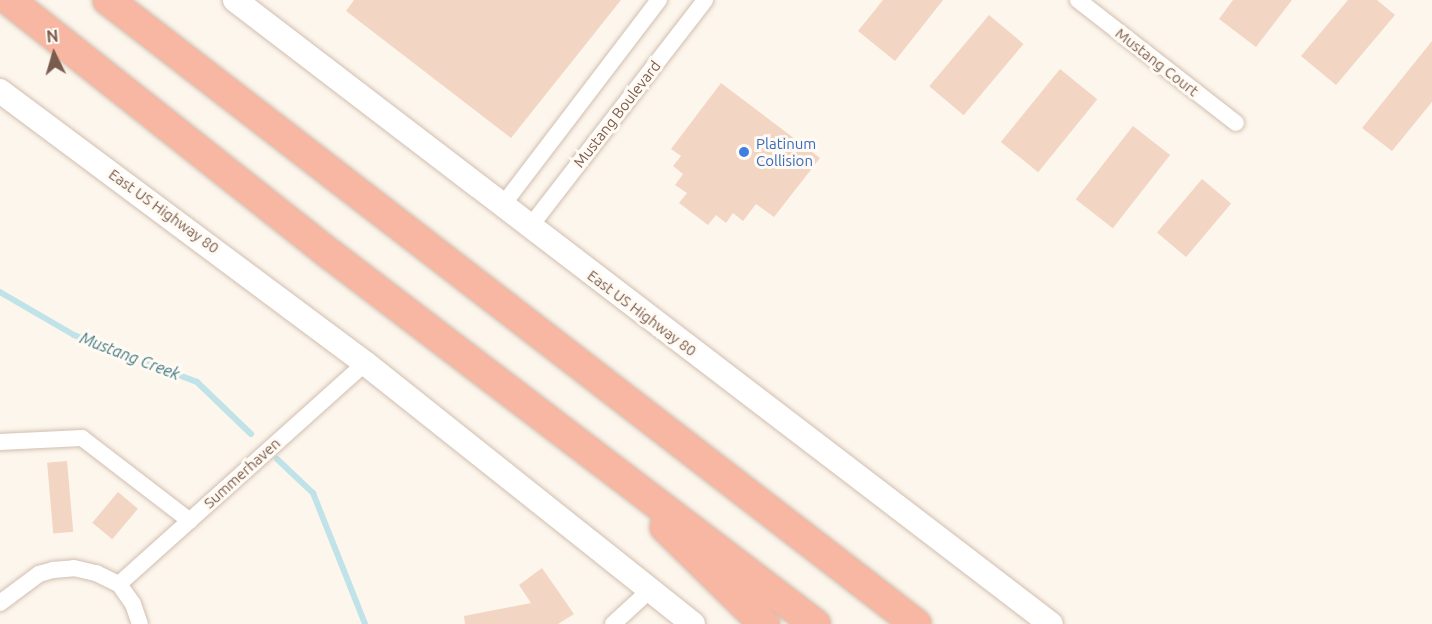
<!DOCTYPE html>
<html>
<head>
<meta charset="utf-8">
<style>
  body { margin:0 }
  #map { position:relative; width:1432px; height:624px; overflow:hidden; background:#fdf6ec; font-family:Ubuntu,sans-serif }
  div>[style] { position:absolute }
  .stream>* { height:6px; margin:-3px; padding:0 3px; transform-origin:3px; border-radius:3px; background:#bfe3e8 }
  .building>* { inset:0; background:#f3d5c3; transform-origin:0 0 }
  .roads { filter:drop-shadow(0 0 2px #d1beb0) drop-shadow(0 0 2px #d1beb0) }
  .street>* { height:16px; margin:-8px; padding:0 8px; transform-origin:8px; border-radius:8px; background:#fff }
  .secondary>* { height:24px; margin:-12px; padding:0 12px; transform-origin:12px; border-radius:12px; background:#fff }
  .highway>* { height:30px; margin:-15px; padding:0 15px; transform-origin:15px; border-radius:15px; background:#f7b7a3 }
  .dots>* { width:16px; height:16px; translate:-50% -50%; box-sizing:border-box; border:3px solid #fffaf3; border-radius:50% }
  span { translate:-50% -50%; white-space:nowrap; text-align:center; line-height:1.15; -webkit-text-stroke:6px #fffaf3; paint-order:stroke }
  .street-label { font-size:15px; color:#7a5c4d }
  .shop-label { font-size:15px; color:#366cbe }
  .left { translate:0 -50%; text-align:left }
  .water-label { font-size:16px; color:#437c86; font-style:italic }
  .north { position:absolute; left:24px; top:24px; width:60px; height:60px; -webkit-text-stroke:4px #fffaf3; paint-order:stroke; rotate:355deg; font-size:16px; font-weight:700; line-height:24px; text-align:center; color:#7a5c4d }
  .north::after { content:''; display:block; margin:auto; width:21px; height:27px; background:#7a5c4d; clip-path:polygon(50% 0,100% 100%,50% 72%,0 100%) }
</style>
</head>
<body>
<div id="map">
  <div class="stream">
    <i style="left:0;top:292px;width:86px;rotate:30.2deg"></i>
    <i style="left:74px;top:335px;width:132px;rotate:20.9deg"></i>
    <i style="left:197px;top:382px;width:75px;rotate:43.9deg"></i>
    <i style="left:277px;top:459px;width:50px;rotate:43.4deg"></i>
    <i style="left:313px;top:493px;width:141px;rotate:68.3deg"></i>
  </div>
  <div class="building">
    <i style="clip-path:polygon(354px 0,621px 0,511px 138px,346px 11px)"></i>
    <i style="clip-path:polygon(883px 0,943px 0,895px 61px,858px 31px)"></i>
    <i style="clip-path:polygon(1233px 0,1292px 0,1256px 47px,1219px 19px)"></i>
    <i style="clip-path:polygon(1348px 0,1377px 0,1395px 15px,1336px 85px,1301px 56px)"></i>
    <i style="left:989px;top:15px;width:45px;height:93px;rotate:40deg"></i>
    <i style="clip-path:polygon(1432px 41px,1432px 102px,1392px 151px,1362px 128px)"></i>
    <i style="left:1060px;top:69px;width:48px;height:94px;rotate:39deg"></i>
    <i style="clip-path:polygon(721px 83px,820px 158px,774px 217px,756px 204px,743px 221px,733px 213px,726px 223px,716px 215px,708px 225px,679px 203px,687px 193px,675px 185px,683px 174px,673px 166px,681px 156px,671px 149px)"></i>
    <i style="left:1133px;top:126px;width:47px;height:93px;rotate:38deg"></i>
    <i style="left:1202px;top:179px;width:38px;height:70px;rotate:40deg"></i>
    <i style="left:67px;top:461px;width:71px;height:20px;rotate:85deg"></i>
    <i style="left:118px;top:492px;width:26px;height:40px;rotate:40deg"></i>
    <i style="clip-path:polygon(542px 568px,574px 614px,558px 624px,465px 624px,464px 616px,531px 603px,519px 585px)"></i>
  </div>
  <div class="roads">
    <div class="street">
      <i style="left:1078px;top:0;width:200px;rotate:37.9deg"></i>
      <i style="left:502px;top:206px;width:259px;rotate:-52.7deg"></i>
      <i style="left:529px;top:228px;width:288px;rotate:-52.3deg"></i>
      <i style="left:0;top:442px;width:82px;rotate:-2.8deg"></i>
      <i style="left:82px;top:438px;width:136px;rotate:37.5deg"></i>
      <i style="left:119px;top:584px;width:24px;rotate:55deg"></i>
      <i style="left:133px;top:604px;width:21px;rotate:71deg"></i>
      <i style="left:0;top:603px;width:49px;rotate:-36.6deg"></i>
      <i style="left:39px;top:574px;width:15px;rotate:-16deg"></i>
      <i style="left:53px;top:570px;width:21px;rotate:-5deg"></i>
      <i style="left:74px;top:568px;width:23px;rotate:13deg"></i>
      <i style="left:96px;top:573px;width:25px;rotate:26deg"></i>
      <i style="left:119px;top:584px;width:331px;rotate:-41.9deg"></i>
      <i style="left:613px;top:624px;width:50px;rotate:-42.6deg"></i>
    </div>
    <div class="secondary">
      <i style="left:235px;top:0;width:1027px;rotate:37.41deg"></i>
      <i style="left:0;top:91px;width:455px;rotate:36.7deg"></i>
      <i style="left:365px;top:363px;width:419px;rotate:38.5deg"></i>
    </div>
    <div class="highway">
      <i style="left:9px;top:0;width:411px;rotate:38.4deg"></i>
      <i style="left:331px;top:255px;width:609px;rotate:37.32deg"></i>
      <i style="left:108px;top:0;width:1021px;rotate:37.68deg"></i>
      <i style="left:665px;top:527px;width:139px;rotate:44.4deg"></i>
    </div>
  </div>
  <div class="dots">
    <i style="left:744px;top:152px;background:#3f7fe0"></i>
  </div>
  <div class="street-label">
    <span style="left:1157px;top:62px;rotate:38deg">Mustang Court</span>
    <span style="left:617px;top:114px;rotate:-52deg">Mustang Boulevard</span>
    <span style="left:164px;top:211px;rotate:36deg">East US Highway 80</span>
    <span style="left:642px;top:313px;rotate:37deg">East US Highway 80</span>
    <span style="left:242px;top:473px;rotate:-42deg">Summerhaven</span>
  </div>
  <div class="shop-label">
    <span class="left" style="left:756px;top:152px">Platinum<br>Collision</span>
  </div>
  <div class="water-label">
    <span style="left:130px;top:356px;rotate:21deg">Mustang Creek</span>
  </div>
  <div class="north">N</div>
</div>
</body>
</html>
